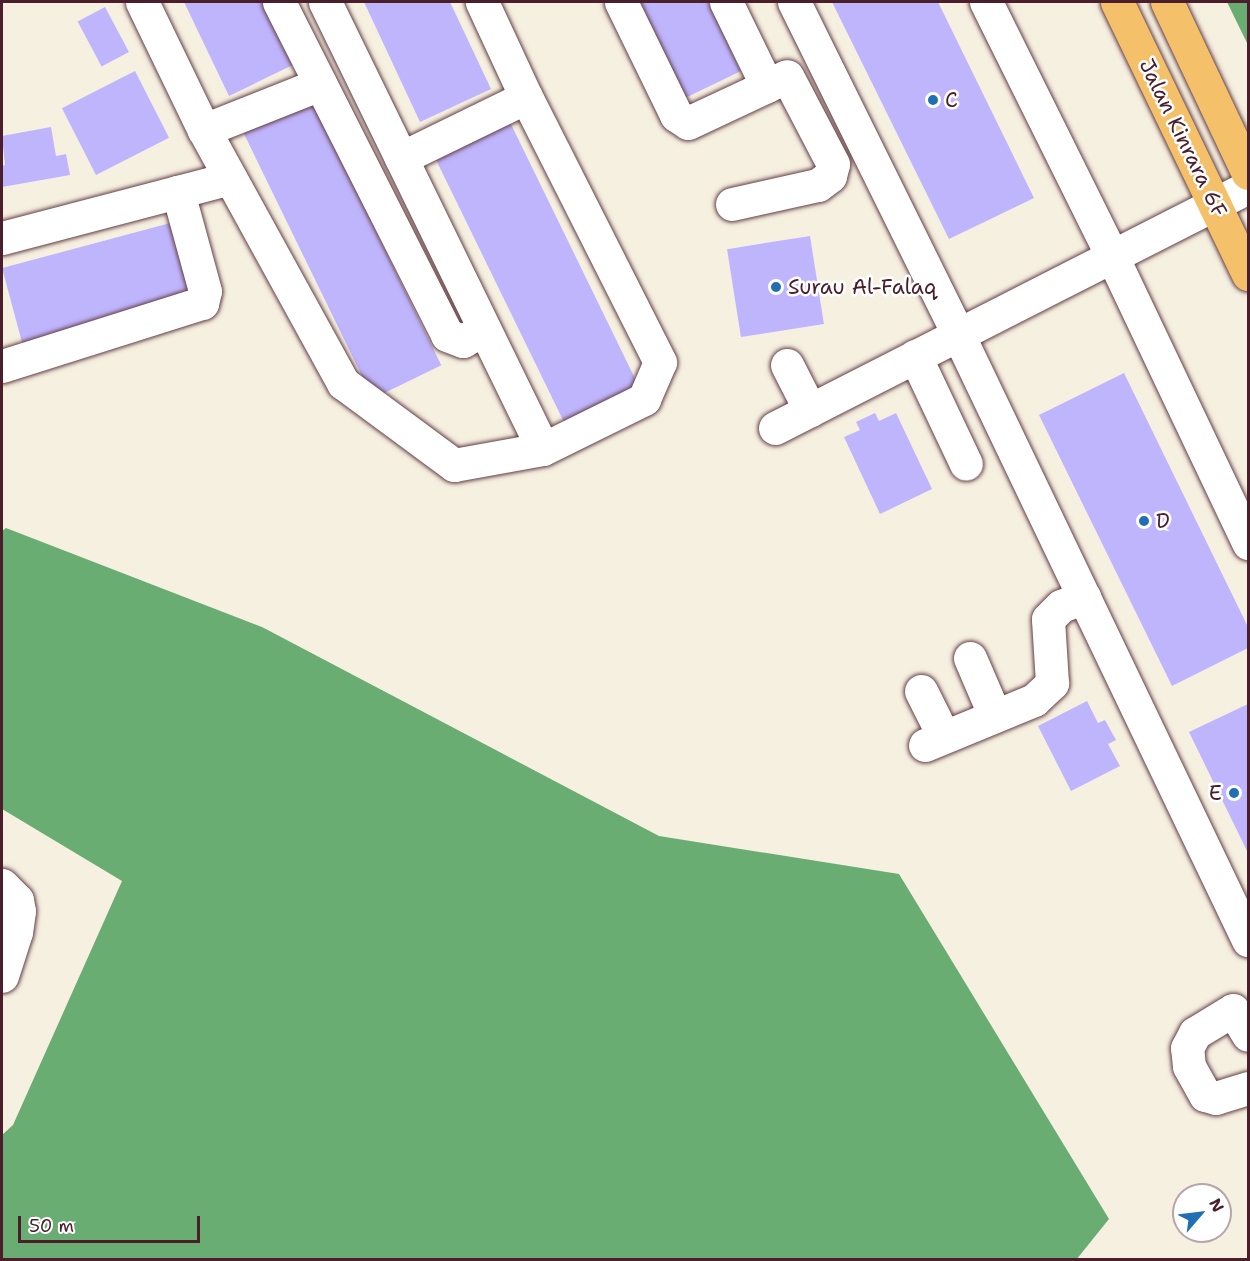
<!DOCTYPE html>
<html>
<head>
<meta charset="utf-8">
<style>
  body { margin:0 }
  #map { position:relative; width:1250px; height:1261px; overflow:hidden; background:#f6f0e0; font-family:"Shantell Sans",sans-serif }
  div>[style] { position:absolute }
  .forest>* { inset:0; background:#69ad72 }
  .building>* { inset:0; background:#bfb5fd; transform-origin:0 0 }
  .roads { filter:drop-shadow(0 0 2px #643e46) drop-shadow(0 0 2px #643e46) }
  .minor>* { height:33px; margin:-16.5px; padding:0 16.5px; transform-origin:16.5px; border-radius:16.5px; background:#fff }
  .major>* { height:33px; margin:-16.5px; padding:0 16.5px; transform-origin:16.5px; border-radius:16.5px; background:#f4c16a }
  .dots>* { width:16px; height:16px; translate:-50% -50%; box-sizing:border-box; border:3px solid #fff; border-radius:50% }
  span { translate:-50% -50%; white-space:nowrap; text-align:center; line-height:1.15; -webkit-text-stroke:5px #fff; paint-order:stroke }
  .poi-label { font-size:21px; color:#4a1f2b }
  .left { translate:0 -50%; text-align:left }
  .right { translate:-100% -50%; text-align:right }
  .street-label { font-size:21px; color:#4a1f2b }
  .frame { position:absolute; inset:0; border:3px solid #4a1f2b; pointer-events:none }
  .north { position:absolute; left:1172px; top:1183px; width:60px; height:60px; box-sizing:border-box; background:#fff; border:2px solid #b7a5aa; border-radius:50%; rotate:62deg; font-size:16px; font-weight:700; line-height:24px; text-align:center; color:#4a1f2b }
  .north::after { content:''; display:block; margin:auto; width:21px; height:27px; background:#1f6fb2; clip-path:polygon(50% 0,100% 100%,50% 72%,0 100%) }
  .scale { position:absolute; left:18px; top:1216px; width:182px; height:27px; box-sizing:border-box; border:3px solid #4a1f2b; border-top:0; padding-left:8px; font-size:18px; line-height:21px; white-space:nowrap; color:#4a1f2b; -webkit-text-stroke:4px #fff; paint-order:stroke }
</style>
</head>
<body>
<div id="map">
  <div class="forest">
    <i style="clip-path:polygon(1227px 2px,1248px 2px,1248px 45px)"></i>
    <i style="clip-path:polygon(6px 528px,262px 627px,659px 836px,899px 874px,1109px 1219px,1076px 1260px,2px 1259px,2px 1135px,13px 1125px,122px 881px,2px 809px,2px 531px)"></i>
  </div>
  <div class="building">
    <i style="clip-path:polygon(184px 2px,270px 2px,299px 62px,229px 96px)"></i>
    <i style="clip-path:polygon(364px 2px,450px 2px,491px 89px,420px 122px)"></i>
    <i style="clip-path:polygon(629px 2px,708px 2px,741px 71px,677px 102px)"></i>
    <i style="clip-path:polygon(832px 2px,938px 2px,1034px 198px,949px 239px)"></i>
    <i style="left:105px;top:7px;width:51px;height:31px;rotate:62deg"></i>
    <i style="left:135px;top:71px;width:75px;height:82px;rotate:63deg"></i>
    <i style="left:312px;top:100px;width:295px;height:76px;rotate:64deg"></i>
    <i style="left:508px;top:118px;width:302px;height:83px;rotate:64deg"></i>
    <i style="clip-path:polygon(51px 127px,56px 156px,66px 154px,70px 175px,2px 187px,2px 166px,5px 165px,2px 136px)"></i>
    <i style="left:174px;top:222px;width:80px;height:178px;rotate:75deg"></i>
    <i style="left:810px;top:236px;width:89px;height:84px;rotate:81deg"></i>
    <i style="clip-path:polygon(1124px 373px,1248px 627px,1248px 648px,1172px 686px,1039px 415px)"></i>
    <i style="clip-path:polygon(875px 413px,879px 421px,896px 413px,932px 489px,880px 514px,844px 437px,860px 430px,856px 422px)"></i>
    <i style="clip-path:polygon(1087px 701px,1098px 723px,1105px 720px,1116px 740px,1108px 744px,1120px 766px,1071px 791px,1038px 726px)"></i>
    <i style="clip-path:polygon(1248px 704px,1248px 853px,1189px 732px)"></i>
  </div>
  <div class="roads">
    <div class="minor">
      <i style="left:142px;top:2px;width:142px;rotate:64.2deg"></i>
      <i style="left:204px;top:130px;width:289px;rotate:61.2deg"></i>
      <i style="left:343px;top:383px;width:138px;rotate:36.5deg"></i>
      <i style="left:454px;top:465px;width:90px;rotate:-10.2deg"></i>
      <i style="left:543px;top:449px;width:113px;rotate:-26.3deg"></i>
      <i style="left:644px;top:399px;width:40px;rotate:-66.6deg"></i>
      <i style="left:660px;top:362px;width:297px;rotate:-116.8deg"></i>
      <i style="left:526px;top:97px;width:105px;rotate:-114.9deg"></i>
      <i style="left:279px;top:2px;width:373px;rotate:63.2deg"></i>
      <i style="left:447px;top:335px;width:17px;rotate:21deg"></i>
      <i style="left:463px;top:341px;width:24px;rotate:-30deg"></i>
      <i style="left:325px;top:2px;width:497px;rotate:64deg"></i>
      <i style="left:621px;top:2px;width:126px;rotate:64deg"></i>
      <i style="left:676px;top:115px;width:14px;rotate:34deg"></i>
      <i style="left:688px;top:123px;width:87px;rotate:-25.1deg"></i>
      <i style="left:726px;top:2px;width:93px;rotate:64deg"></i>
      <i style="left:767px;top:86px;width:20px;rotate:-27deg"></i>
      <i style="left:794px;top:2px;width:370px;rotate:63.7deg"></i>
      <i style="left:958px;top:334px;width:672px;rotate:64.43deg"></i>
      <i style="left:986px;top:2px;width:284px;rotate:63.6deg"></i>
      <i style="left:1112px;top:256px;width:318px;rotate:64.6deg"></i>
      <i style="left:204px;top:130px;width:125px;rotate:-21.6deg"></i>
      <i style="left:401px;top:158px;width:139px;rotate:-26deg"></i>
      <i style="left:732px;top:204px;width:88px;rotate:-12.5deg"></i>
      <i style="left:818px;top:185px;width:15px;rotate:-37deg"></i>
      <i style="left:830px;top:176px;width:12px;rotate:-76deg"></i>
      <i style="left:833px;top:164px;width:99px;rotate:-117.6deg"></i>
      <i style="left:2px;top:238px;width:236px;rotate:-14.7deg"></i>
      <i style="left:915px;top:356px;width:119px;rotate:64.7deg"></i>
      <i style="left:787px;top:365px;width:51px;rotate:62.9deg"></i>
      <i style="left:2px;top:366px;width:210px;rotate:-17.5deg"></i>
      <i style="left:202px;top:303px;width:12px;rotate:-76deg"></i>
      <i style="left:205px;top:291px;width:103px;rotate:-105.3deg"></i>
      <i style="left:775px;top:428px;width:531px;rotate:-27deg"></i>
      <i style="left:970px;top:658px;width:63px;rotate:66.7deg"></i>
      <i style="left:921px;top:691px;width:51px;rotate:63.4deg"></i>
      <i style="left:925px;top:745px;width:118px;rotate:-22.4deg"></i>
      <i style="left:1034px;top:700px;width:25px;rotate:-43deg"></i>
      <i style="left:1052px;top:683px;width:64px;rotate:-93.6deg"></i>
      <i style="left:1048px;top:619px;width:18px;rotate:-45deg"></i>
      <i style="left:1061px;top:606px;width:25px;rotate:-21deg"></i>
      <i style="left:2px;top:885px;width:21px;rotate:45deg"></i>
      <i style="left:17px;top:900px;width:11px;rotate:80deg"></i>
      <i style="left:19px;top:911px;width:21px;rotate:98deg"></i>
      <i style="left:16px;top:932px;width:46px;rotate:107.7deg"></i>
      <i style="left:1248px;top:1088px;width:34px;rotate:163deg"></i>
      <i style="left:1216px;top:1098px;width:11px;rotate:-165deg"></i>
      <i style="left:1205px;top:1095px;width:33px;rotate:-119deg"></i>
      <i style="left:1189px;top:1066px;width:18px;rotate:-96deg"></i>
      <i style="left:1187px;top:1048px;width:17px;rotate:-62deg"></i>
      <i style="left:1195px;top:1033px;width:44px;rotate:-31.2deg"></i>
      <i style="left:1233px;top:1010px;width:29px;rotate:59deg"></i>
    </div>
    <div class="major">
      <i style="left:1117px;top:2px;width:302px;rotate:64.3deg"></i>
      <i style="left:1167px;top:2px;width:189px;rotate:64.7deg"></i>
    </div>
  </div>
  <div class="dots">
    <i style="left:933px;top:100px;background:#1f6fb2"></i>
    <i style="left:776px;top:287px;background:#1f6fb2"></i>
    <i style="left:1144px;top:521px;background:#1f6fb2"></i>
    <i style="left:1234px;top:793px;background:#1f6fb2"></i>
  </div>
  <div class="poi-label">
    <span class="left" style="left:945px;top:100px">C</span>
    <span class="left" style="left:788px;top:287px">Surau Al-Falaq</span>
    <span class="left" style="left:1156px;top:521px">D</span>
    <span class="right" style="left:1222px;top:793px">E</span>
  </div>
  <div class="street-label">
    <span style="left:1183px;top:138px;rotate:64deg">Jalan Kinrara 6F</span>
  </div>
  <div class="frame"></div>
  <div class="north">N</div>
  <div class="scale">50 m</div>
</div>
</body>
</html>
